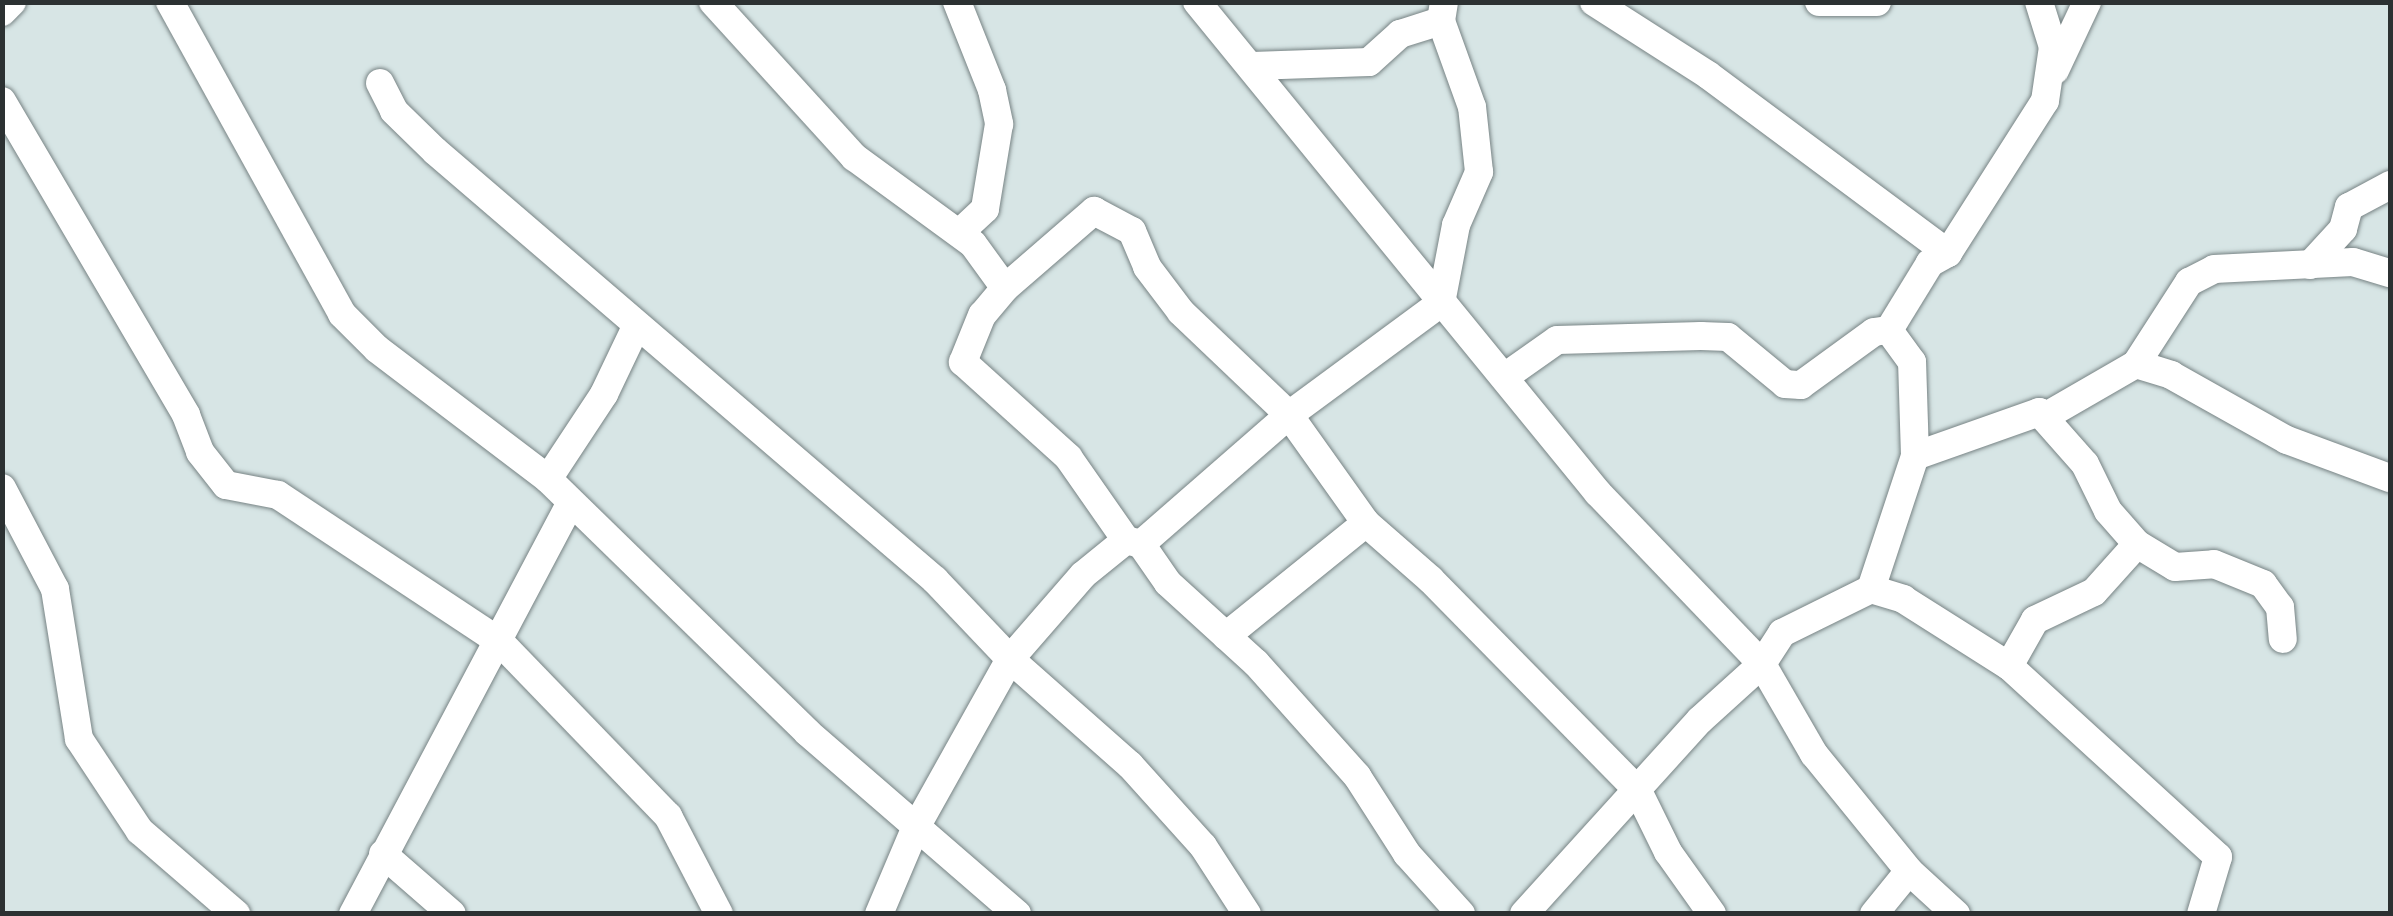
<!DOCTYPE html>
<html>
<head>
<meta charset="utf-8">
<style>
  body { margin:0 }
  #map { position:relative; width:2393px; height:916px; overflow:hidden; background:#d7e5e5; font-family:Roboto,sans-serif }
  div>[style] { position:absolute }
  .roads { filter:drop-shadow(0 0 2px #778384) drop-shadow(0 0 2px #778384) }
  .minor>* { height:28px; margin:-14px; padding:0 14px; transform-origin:14px; border-radius:14px; background:#fff }
  span { translate:-50% -50%; white-space:nowrap; text-align:center; line-height:1.15; -webkit-text-stroke:8px #d7e5e5; paint-order:stroke }
  .frame { position:absolute; inset:0; border:5px solid #2c3132; pointer-events:none }
</style>
</head>
<body>
<div id="map">
  <div class="roads">
    <div class="minor">
      <i style="left:170px;top:2px;width:356px;rotate:61.1deg"></i>
      <i style="left:342px;top:314px;width:49px;rotate:45deg"></i>
      <i style="left:377px;top:349px;width:215px;rotate:37.2deg"></i>
      <i style="left:548px;top:479px;width:362px;rotate:44.3deg"></i>
      <i style="left:807px;top:732px;width:278px;rotate:40.9deg"></i>
      <i style="left:713px;top:2px;width:210px;rotate:47.7deg"></i>
      <i style="left:854px;top:157px;width:147px;rotate:36.2deg"></i>
      <i style="left:973px;top:244px;width:54px;rotate:54deg"></i>
      <i style="left:1005px;top:288px;width:35px;rotate:130deg"></i>
      <i style="left:982px;top:315px;width:51px;rotate:112deg"></i>
      <i style="left:963px;top:362px;width:142px;rotate:42.1deg"></i>
      <i style="left:1068px;top:457px;width:101px;rotate:55.1deg"></i>
      <i style="left:957px;top:2px;width:95px;rotate:68.3deg"></i>
      <i style="left:992px;top:90px;width:35px;rotate:78deg"></i>
      <i style="left:999px;top:124px;width:86px;rotate:99.4deg"></i>
      <i style="left:985px;top:209px;width:35px;rotate:137deg"></i>
      <i style="left:1197px;top:2px;width:634px;rotate:50.76deg"></i>
      <i style="left:1598px;top:493px;width:237px;rotate:46.2deg"></i>
      <i style="left:1762px;top:664px;width:104px;rotate:60deg"></i>
      <i style="left:1814px;top:754px;width:151px;rotate:50.9deg"></i>
      <i style="left:1909px;top:871px;width:64px;rotate:42.5deg"></i>
      <i style="left:1594px;top:2px;width:135px;rotate:32.6deg"></i>
      <i style="left:1708px;top:75px;width:299px;rotate:36.6deg"></i>
      <i style="left:1948px;top:253px;width:21px;rotate:151deg"></i>
      <i style="left:1930px;top:263px;width:79px;rotate:121.5deg"></i>
      <i style="left:1819px;top:2px;width:58px"></i>
      <i style="left:2px;top:12px;width:14px;rotate:-45deg"></i>
      <i style="left:1252px;top:66px;width:117px;rotate:-2deg"></i>
      <i style="left:1369px;top:62px;width:42px;rotate:-42.1deg"></i>
      <i style="left:1400px;top:34px;width:43px;rotate:-17.6deg"></i>
      <i style="left:2055px;top:70px;width:75px;rotate:-64.8deg"></i>
      <i style="left:380px;top:83px;width:31px;rotate:63deg"></i>
      <i style="left:394px;top:111px;width:57px;rotate:44.3deg"></i>
      <i style="left:435px;top:151px;width:659px;rotate:40.63deg"></i>
      <i style="left:935px;top:580px;width:109px;rotate:46.5deg"></i>
      <i style="left:1010px;top:659px;width:160px;rotate:41.5deg"></i>
      <i style="left:1130px;top:765px;width:109px;rotate:48deg"></i>
      <i style="left:1203px;top:846px;width:81px;rotate:57.1deg"></i>
      <i style="left:2px;top:101px;width:364px;rotate:59.6deg"></i>
      <i style="left:186px;top:415px;width:40px;rotate:69deg"></i>
      <i style="left:200px;top:452px;width:42px;rotate:51.8deg"></i>
      <i style="left:226px;top:485px;width:53px;rotate:10.9deg"></i>
      <i style="left:278px;top:495px;width:266px;rotate:33.5deg"></i>
      <i style="left:500px;top:642px;width:242px;rotate:46deg"></i>
      <i style="left:668px;top:816px;width:110px;rotate:62.5deg"></i>
      <i style="left:1948px;top:253px;width:180px;rotate:-57.5deg"></i>
      <i style="left:2045px;top:101px;width:55px;rotate:-81.6deg"></i>
      <i style="left:2053px;top:47px;width:47px;rotate:-107.3deg"></i>
      <i style="left:2310px;top:265px;width:49px;rotate:-47.5deg"></i>
      <i style="left:2343px;top:229px;width:23px;rotate:-75deg"></i>
      <i style="left:2349px;top:207px;width:47px;rotate:-28.2deg"></i>
      <i style="left:1005px;top:288px;width:118px;rotate:-40.9deg"></i>
      <i style="left:1094px;top:211px;width:43px;rotate:27.8deg"></i>
      <i style="left:1132px;top:231px;width:39px;rotate:67deg"></i>
      <i style="left:1147px;top:267px;width:56px;rotate:52.9deg"></i>
      <i style="left:1181px;top:312px;width:149px;rotate:43.6deg"></i>
      <i style="left:1289px;top:415px;width:133px;rotate:54.5deg"></i>
      <i style="left:1366px;top:523px;width:86px;rotate:41.2deg"></i>
      <i style="left:1431px;top:580px;width:296px;rotate:45.5deg"></i>
      <i style="left:1638px;top:791px;width:68px;rotate:63.8deg"></i>
      <i style="left:1668px;top:852px;width:76px;rotate:54.6deg"></i>
      <i style="left:2136px;top:364px;width:98px;rotate:-57.1deg"></i>
      <i style="left:2189px;top:282px;width:28px;rotate:-27deg"></i>
      <i style="left:2214px;top:269px;width:139px;rotate:-2.9deg"></i>
      <i style="left:2353px;top:262px;width:39px;rotate:17deg"></i>
      <i style="left:1506px;top:376px;width:62px;rotate:-35.2deg"></i>
      <i style="left:1557px;top:340px;width:144px;rotate:-1.6deg"></i>
      <i style="left:1701px;top:336px;width:27px;rotate:2deg"></i>
      <i style="left:1728px;top:337px;width:74px;rotate:39.5deg"></i>
      <i style="left:1785px;top:384px;width:16px;rotate:4deg"></i>
      <i style="left:1801px;top:385px;width:90px;rotate:-36deg"></i>
      <i style="left:1874px;top:332px;width:15px;rotate:-8deg"></i>
      <i style="left:2046px;top:416px;width:104px;rotate:-30deg"></i>
      <i style="left:2136px;top:364px;width:37px;rotate:17deg"></i>
      <i style="left:2171px;top:375px;width:133px;rotate:29.3deg"></i>
      <i style="left:2287px;top:440px;width:110px;rotate:20.3deg"></i>
      <i style="left:1915px;top:456px;width:132px;rotate:-19.5deg"></i>
      <i style="left:2039px;top:412px;width:69px;rotate:48.5deg"></i>
      <i style="left:2085px;top:464px;width:52px;rotate:63.9deg"></i>
      <i style="left:2108px;top:511px;width:44px;rotate:48.7deg"></i>
      <i style="left:2137px;top:544px;width:44px;rotate:31.2deg"></i>
      <i style="left:2175px;top:567px;width:39px;rotate:-4deg"></i>
      <i style="left:2214px;top:564px;width:53px;rotate:22.2deg"></i>
      <i style="left:2263px;top:584px;width:29px;rotate:54deg"></i>
      <i style="left:2280px;top:607px;width:32px;rotate:85deg"></i>
      <i style="left:548px;top:479px;width:102px;rotate:-56.6deg"></i>
      <i style="left:604px;top:394px;width:72px;rotate:-64.5deg"></i>
      <i style="left:2px;top:488px;width:114px;rotate:62.3deg"></i>
      <i style="left:55px;top:589px;width:152px;rotate:80.9deg"></i>
      <i style="left:79px;top:739px;width:110px;rotate:56.5deg"></i>
      <i style="left:140px;top:831px;width:127px;rotate:40.8deg"></i>
      <i style="left:1141px;top:544px;width:47px;rotate:55.3deg"></i>
      <i style="left:1168px;top:583px;width:119px;rotate:42.3deg"></i>
      <i style="left:1256px;top:663px;width:152px;rotate:48.2deg"></i>
      <i style="left:1357px;top:776px;width:93px;rotate:57.3deg"></i>
      <i style="left:1407px;top:854px;width:81px;rotate:48deg"></i>
      <i style="left:1871px;top:589px;width:140px;rotate:-71.7deg"></i>
      <i style="left:1915px;top:456px;width:94px;rotate:-91.8deg"></i>
      <i style="left:1912px;top:362px;width:39px;rotate:-126deg"></i>
      <i style="left:1226px;top:636px;width:180px;rotate:-38.9deg"></i>
      <i style="left:2009px;top:666px;width:53px;rotate:-60.5deg"></i>
      <i style="left:2035px;top:620px;width:65px;rotate:-25.4deg"></i>
      <i style="left:2094px;top:592px;width:64px;rotate:-48.1deg"></i>
      <i style="left:383px;top:854px;width:91px;rotate:41deg"></i>
      <i style="left:353px;top:914px;width:465px;rotate:-62.1deg"></i>
      <i style="left:879px;top:914px;width:92px;rotate:-67deg"></i>
      <i style="left:915px;top:829px;width:195px;rotate:-60.8deg"></i>
      <i style="left:1010px;top:659px;width:111px;rotate:-49deg"></i>
      <i style="left:1083px;top:575px;width:55px;rotate:-39.1deg"></i>
      <i style="left:1126px;top:540px;width:16px;rotate:15deg"></i>
      <i style="left:1141px;top:544px;width:196px;rotate:-41.1deg"></i>
      <i style="left:1289px;top:415px;width:189px;rotate:-36.4deg"></i>
      <i style="left:1441px;top:303px;width:79px;rotate:-79.1deg"></i>
      <i style="left:1456px;top:225px;width:58px;rotate:-66.5deg"></i>
      <i style="left:1479px;top:172px;width:65px;rotate:-96.1deg"></i>
      <i style="left:1472px;top:107px;width:91px;rotate:-109.8deg"></i>
      <i style="left:1441px;top:21px;width:19px;rotate:-81deg"></i>
      <i style="left:1524px;top:914px;width:262px;rotate:-47.8deg"></i>
      <i style="left:1700px;top:720px;width:84px;rotate:-42.1deg"></i>
      <i style="left:1762px;top:664px;width:37px;rotate:-57deg"></i>
      <i style="left:1782px;top:633px;width:99px;rotate:-26.3deg"></i>
      <i style="left:1871px;top:589px;width:34px;rotate:17deg"></i>
      <i style="left:1903px;top:599px;width:125px;rotate:32.3deg"></i>
      <i style="left:2009px;top:666px;width:283px;rotate:42.4deg"></i>
      <i style="left:2218px;top:857px;width:59px;rotate:106.6deg"></i>
      <i style="left:1874px;top:914px;width:55px;rotate:-50.9deg"></i>
    </div>
  </div>
  <div class="frame"></div>
</div>
</body>
</html>
